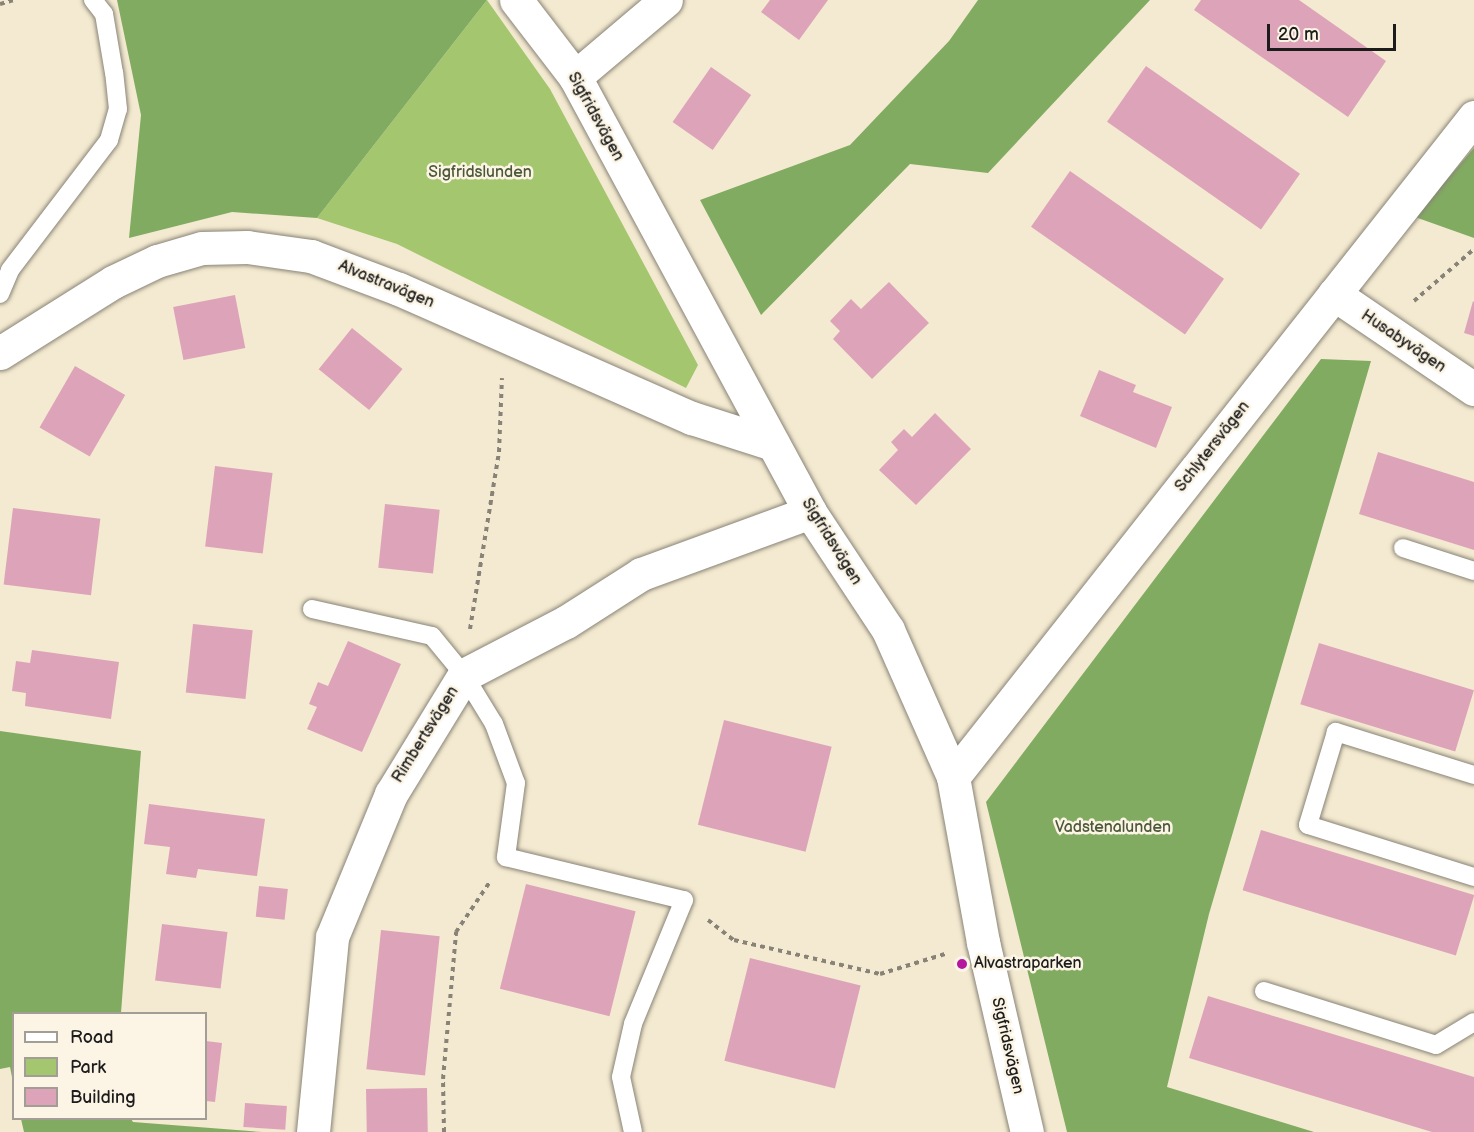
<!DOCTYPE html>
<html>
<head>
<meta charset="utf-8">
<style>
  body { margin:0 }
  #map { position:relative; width:1474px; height:1132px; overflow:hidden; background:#f4ead1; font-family:"Balsamiq Sans",sans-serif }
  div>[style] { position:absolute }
  .green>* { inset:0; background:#a3c66f }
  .forest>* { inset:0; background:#82ab62 }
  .building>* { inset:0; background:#dda4b9; transform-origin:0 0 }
  .path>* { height:4px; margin-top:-2px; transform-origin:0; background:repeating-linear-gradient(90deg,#888376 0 4.5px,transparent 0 9px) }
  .roads { filter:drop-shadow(0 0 2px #888376) drop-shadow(0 0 2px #888376) }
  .service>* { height:18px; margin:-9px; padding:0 9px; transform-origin:9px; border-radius:9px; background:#fff }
  .minor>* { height:33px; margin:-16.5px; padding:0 16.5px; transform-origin:16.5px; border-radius:16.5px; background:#fff }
  .dots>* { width:16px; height:16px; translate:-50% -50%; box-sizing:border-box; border:3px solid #fcf5e5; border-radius:50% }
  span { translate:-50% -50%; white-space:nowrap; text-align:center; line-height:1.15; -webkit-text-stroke:5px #fcf5e5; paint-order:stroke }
  .street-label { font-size:16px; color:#1c1c1c }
  .park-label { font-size:16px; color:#4b5839 }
  .poi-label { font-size:16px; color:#1c1c1c }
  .left { translate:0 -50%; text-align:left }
  .legend { position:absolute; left:12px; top:1012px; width:195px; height:108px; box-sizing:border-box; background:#fcf5e5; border:2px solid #a29e95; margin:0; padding:8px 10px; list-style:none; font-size:18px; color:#1c1c1c }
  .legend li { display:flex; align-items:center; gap:12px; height:30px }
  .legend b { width:30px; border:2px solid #a29e95 }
  .scale { position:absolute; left:1267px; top:24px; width:129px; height:27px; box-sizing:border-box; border:3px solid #1c1c1c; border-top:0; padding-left:8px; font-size:18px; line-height:21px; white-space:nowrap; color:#1c1c1c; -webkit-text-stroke:4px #fcf5e5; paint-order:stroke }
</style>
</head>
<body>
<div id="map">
  <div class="green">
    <i style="clip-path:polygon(487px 0,550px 89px,698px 365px,686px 388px,397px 244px,317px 218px)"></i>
  </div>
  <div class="forest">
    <i style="clip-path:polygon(117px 0,487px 0,317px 218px,232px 212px,129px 238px,141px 115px)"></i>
    <i style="clip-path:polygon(978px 0,1150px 0,988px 173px,910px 164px,761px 315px,700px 200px,850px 145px,949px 41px)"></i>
    <i style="clip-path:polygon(1474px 148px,1474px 238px,1415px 217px)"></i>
    <i style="clip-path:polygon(1321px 359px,1371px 361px,1209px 914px,1167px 1087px,1314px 1132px,1067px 1132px,986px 802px)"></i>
    <i style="clip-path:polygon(0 731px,141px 751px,121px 1013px,14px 1014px,13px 1082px,10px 1067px,0 1069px)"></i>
    <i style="clip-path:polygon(21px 1119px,131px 1119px,133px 1122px,262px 1132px,24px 1132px)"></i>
  </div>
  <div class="building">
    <i style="clip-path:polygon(770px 0,828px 0,799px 40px,761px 12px)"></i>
    <i style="clip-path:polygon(1201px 0,1299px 0,1386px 61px,1348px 117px,1194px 10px)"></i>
    <i style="left:1146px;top:66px;width:188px;height:68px;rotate:35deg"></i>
    <i style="left:711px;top:67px;width:49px;height:67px;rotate:35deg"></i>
    <i style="left:1070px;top:171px;width:188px;height:68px;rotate:35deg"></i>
    <i style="clip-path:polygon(889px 282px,929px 323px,872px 379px,833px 339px,840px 331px,830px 321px,851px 299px,861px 309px)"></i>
    <i style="left:235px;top:295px;width:54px;height:63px;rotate:79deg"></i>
    <i style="clip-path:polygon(1473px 301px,1474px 302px,1474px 336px,1464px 333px)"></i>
    <i style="left:352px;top:328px;width:65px;height:53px;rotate:39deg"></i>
    <i style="left:75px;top:366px;width:58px;height:71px;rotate:30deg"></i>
    <i style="clip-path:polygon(1099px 370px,1136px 385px,1133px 392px,1172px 407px,1156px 448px,1080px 416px)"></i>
    <i style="clip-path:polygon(935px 413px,971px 449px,916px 505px,879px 470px,898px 450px,891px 442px,904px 429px,912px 437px)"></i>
    <i style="clip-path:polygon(1378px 452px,1474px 482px,1474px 550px,1359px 514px)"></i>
    <i style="left:215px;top:466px;width:58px;height:81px;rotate:7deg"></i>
    <i style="left:385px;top:504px;width:55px;height:64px;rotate:6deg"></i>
    <i style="left:13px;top:508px;width:88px;height:77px;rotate:7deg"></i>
    <i style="left:193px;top:624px;width:60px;height:69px;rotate:6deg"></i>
    <i style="clip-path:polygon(348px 641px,401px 664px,362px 752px,307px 729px,317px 707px,309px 704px,318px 682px,328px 686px)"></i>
    <i style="left:1319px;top:643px;width:162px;height:64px;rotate:17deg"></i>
    <i style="clip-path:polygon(32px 650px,119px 662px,111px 719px,25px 706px,26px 693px,12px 691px,16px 661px,30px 663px)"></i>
    <i style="left:724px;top:720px;width:111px;height:108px;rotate:14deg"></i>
    <i style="clip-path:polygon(149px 804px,265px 819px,257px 876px,198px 869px,196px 878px,166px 874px,170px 847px,144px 844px)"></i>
    <i style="left:1261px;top:830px;width:223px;height:63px;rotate:17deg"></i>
    <i style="left:526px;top:884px;width:113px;height:108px;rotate:14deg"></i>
    <i style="left:259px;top:886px;width:29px;height:31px;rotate:6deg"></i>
    <i style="left:162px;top:924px;width:66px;height:57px;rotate:7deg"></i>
    <i style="left:381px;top:930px;width:59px;height:140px;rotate:6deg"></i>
    <i style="left:750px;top:958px;width:114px;height:106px;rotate:14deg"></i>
    <i style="clip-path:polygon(1208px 996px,1474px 1077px,1474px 1132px,1432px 1132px,1189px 1058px)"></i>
    <i style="clip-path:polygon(206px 1041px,222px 1043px,215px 1102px,206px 1101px)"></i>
    <i style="left:427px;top:1088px;width:44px;height:61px;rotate:89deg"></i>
    <i style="left:245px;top:1103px;width:42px;height:24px;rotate:4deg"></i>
  </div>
  <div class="path">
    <i style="left:0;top:4px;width:15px;rotate:-16deg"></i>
    <i style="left:1414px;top:301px;width:79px;rotate:-40.9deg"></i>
    <i style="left:470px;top:629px;width:179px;rotate:-80.7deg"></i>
    <i style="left:499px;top:452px;width:74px;rotate:-87.7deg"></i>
    <i style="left:708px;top:920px;width:33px;rotate:38deg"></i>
    <i style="left:734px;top:940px;width:150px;rotate:13.1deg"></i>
    <i style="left:880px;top:974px;width:68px;rotate:-17.1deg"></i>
    <i style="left:444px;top:1132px;width:53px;rotate:-91.1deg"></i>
    <i style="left:443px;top:1079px;width:148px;rotate:-84.9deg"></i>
    <i style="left:456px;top:932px;width:59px;rotate:-56deg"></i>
  </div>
  <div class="roads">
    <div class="service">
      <i style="left:0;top:294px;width:26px;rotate:-67deg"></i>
      <i style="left:10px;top:270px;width:163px;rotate:-52.7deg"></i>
      <i style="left:109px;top:140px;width:32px;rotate:-74deg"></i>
      <i style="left:118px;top:109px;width:36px;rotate:-96deg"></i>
      <i style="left:114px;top:73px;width:60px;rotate:-99.6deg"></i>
      <i style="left:104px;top:14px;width:18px;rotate:-128deg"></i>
      <i style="left:1403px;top:548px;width:75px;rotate:17.9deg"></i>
      <i style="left:312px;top:609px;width:123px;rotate:12.7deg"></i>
      <i style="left:432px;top:636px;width:50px;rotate:50.6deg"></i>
      <i style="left:464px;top:675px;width:57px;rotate:58.5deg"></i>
      <i style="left:494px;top:724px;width:63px;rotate:69.6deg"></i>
      <i style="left:516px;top:783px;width:75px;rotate:97.7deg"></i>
      <i style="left:506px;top:857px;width:183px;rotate:13.6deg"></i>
      <i style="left:684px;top:900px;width:134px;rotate:112.4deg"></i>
      <i style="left:633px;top:1024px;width:54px;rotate:102.8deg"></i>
      <i style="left:621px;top:1077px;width:56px;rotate:77.7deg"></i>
      <i style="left:1474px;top:775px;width:145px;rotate:-162.7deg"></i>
      <i style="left:1336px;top:732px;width:97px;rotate:106.8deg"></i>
      <i style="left:1308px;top:825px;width:174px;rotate:17.4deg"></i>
      <i style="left:1264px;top:991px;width:180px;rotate:17.4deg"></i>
      <i style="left:1436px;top:1045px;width:44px;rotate:-31.2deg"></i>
    </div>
    <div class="minor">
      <i style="left:516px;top:0;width:97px;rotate:52.5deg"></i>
      <i style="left:575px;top:77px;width:494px;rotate:61.6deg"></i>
      <i style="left:810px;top:512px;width:141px;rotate:56.5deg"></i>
      <i style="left:888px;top:630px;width:161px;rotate:66.1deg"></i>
      <i style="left:953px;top:777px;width:168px;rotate:79.7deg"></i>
      <i style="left:983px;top:942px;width:195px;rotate:77deg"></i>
      <i style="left:575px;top:77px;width:119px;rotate:-40.2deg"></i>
      <i style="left:1334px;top:294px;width:169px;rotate:34.2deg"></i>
      <i style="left:0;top:353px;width:133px;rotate:-32.1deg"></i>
      <i style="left:113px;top:282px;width:49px;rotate:-25.5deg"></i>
      <i style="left:157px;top:261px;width:47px;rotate:-16.1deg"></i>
      <i style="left:202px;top:248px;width:45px;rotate:-1.3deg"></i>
      <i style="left:247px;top:247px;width:65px;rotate:8deg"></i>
      <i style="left:311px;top:256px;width:94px;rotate:20.6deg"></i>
      <i style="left:399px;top:289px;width:320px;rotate:23.8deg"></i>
      <i style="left:692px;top:418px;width:85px;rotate:17.8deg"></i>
      <i style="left:953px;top:777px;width:841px;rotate:-51.71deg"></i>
      <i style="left:313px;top:1132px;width:196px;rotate:-84.4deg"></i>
      <i style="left:332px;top:937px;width:155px;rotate:-67.6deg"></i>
      <i style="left:391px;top:794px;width:140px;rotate:-58.5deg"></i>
      <i style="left:464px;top:675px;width:115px;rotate:-27.5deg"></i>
      <i style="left:566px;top:622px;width:89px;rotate:-32.6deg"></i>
      <i style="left:641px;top:574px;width:180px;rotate:-20.1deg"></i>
    </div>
  </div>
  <div class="dots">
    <i style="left:962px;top:964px;background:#b5179e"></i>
  </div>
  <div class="street-label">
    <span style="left:595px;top:117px;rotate:61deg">Sigfridsvägen</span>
    <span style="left:386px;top:285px;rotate:22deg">Alvastravägen</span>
    <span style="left:1403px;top:342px;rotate:34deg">Husabyvägen</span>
    <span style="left:1213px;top:447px;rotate:-52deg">Schlytersvägen</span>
    <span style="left:831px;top:542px;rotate:58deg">Sigfridsvägen</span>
    <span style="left:426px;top:735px;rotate:-58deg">Rimbertsvägen</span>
    <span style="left:1007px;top:1046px;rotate:77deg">Sigfridsvägen</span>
  </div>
  <div class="park-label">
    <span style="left:480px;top:173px">Sigfridslunden</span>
    <span style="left:1113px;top:828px">Vadstenalunden</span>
  </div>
  <div class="poi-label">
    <span class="left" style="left:974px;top:964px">Alvastraparken</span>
  </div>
  <ul class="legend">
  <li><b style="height:8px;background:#fff"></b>Road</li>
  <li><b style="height:16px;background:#a3c66f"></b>Park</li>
  <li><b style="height:16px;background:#dda4b9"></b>Building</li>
  </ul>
  <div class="scale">20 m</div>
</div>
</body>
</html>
